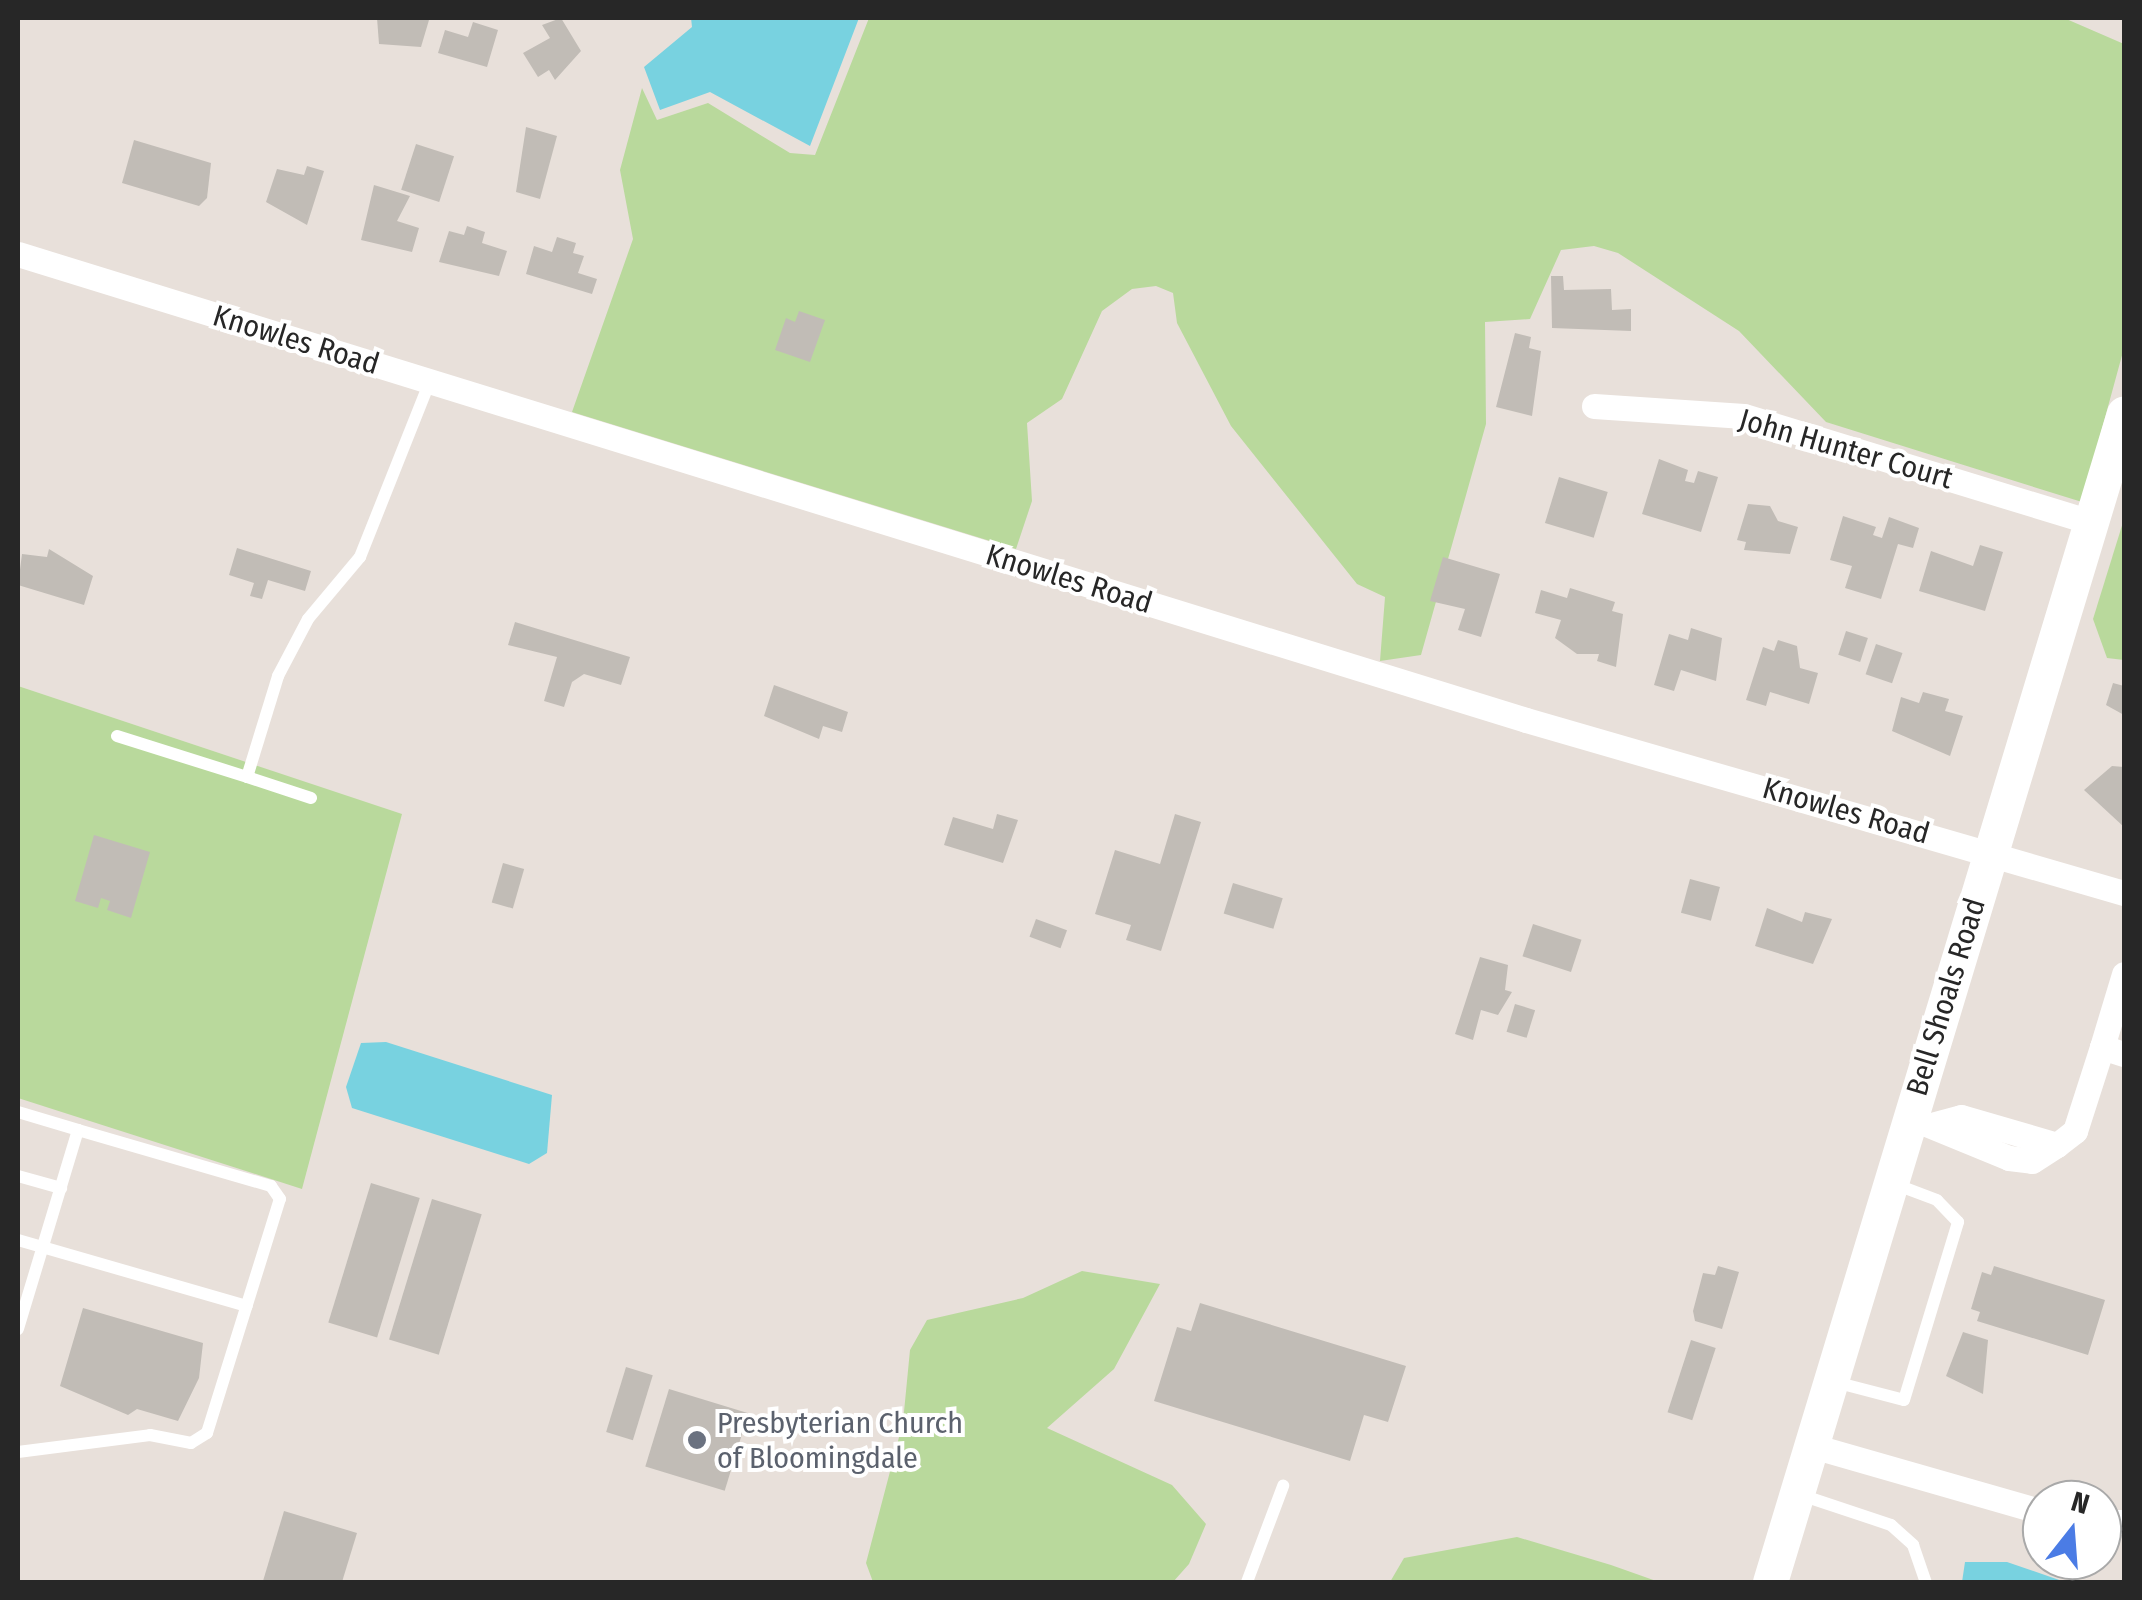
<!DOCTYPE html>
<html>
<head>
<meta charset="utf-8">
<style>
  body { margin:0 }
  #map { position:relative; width:2142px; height:1600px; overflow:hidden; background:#e8e0da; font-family:"Fira Sans Condensed",sans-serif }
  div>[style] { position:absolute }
  .green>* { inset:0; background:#b9d99c }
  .water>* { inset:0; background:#78d2e0 }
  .building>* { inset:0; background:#c1bcb6; transform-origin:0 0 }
  .service>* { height:12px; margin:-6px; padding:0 6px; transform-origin:6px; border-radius:6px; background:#fff }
  .minor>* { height:25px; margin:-12.5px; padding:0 12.5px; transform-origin:12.5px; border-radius:12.5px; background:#fff }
  .secondary>* { height:35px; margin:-17.5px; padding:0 17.5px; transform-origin:17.5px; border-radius:17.5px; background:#fff }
  .dots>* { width:28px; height:28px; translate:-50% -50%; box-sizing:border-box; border:5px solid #fff; border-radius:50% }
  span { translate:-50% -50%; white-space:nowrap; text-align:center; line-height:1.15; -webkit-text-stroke:8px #fff; paint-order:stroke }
  .street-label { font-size:30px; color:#272727 }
  .worship-label { font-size:30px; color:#5b616d }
  .left { translate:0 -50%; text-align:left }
  .frame { position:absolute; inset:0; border:20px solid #272727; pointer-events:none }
  .north { position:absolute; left:2022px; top:1480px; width:100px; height:100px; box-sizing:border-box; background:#fff; border:2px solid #a9a9a9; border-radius:50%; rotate:17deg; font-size:28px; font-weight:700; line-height:40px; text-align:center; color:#272727 }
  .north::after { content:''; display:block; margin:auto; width:35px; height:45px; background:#4b7ce5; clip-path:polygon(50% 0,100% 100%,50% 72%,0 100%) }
</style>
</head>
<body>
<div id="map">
  <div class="green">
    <i style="clip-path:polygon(869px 18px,2064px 18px,2124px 44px,2124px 348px,2082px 502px,1826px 422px,1739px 331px,1618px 253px,1594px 246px,1561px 250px,1530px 319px,1485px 322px,1486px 424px,1421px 655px,1380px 661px,1385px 597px,1357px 584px,1231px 426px,1177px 323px,1173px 293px,1156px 286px,1132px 289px,1102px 311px,1062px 399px,1027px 423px,1032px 501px,1016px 549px,572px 412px,633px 239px,620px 170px,642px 88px,657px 120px,708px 103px,790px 153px,815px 155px)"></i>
    <i style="clip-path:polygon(2124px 519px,2124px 660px,2107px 658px,2093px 619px)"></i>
    <i style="clip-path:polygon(18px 686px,402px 814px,302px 1189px,18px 1098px)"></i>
    <i style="clip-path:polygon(1082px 1271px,1160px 1284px,1114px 1369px,1047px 1428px,1172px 1485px,1206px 1524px,1189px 1564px,1173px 1582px,873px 1582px,866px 1563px,903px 1422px,910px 1350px,927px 1320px,1023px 1298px)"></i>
    <i style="clip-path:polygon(1517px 1537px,1611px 1565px,1659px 1582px,1390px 1582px,1404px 1558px)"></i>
  </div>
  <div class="water">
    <i style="clip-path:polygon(691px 18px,859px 18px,810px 146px,710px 92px,660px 110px,644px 67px,692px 27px)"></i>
    <i style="clip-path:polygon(386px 1042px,552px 1095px,547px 1153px,529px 1164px,352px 1108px,346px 1087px,361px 1043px)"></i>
    <i style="clip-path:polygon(1965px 1562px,2007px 1562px,2065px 1582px,1962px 1582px)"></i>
  </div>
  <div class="building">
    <i style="clip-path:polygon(377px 18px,429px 20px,421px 47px,379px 44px)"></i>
    <i style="clip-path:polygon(561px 18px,581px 51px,555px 80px,549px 70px,538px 77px,523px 53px,550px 38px,542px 25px)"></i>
    <i style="clip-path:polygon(473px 22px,498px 30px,487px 67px,438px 53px,445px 30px,468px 37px)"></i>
    <i style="clip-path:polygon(526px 127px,557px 136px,540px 199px,516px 192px)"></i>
    <i style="clip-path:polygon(134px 140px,211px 163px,207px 198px,199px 206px,122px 183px)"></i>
    <i style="left:416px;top:144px;width:40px;height:48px;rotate:18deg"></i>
    <i style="clip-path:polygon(307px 166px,324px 171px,307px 225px,266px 202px,277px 169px,304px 175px)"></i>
    <i style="clip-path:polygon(374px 185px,410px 196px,397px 221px,419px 228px,412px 252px,361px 240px)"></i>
    <i style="clip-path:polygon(467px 226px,485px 232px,482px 243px,507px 251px,499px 276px,439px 262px,449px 231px,464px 235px)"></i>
    <i style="clip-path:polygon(557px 237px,576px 243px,573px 253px,584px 256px,578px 273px,597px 279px,592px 294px,526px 274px,534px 246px,552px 252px)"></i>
    <i style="clip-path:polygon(1551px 276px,1563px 276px,1564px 290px,1611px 289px,1612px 310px,1631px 309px,1631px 331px,1552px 328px)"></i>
    <i style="clip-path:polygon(799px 311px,825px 320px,810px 362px,775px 350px,786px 318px,795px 322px)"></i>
    <i style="clip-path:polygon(1515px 333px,1531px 337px,1529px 348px,1541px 351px,1532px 416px,1496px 407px)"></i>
    <i style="clip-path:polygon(1659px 459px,1688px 470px,1685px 481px,1694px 483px,1698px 471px,1718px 477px,1701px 532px,1642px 514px)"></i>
    <i style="left:1559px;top:477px;width:51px;height:48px;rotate:17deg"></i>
    <i style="clip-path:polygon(1748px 504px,1770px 506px,1778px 521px,1798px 527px,1790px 554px,1744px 550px,1746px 542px,1737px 540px)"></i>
    <i style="clip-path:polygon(1843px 516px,1876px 527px,1873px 535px,1882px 538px,1889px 517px,1919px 528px,1913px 548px,1898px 544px,1881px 599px,1845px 588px,1852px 566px,1830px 560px)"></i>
    <i style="clip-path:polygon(1980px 545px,2003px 552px,1985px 611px,1919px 591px,1931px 551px,1973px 566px)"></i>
    <i style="clip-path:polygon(237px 548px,311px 571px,305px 591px,268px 580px,262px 599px,250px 596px,254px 583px,229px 575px)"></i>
    <i style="clip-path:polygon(49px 549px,93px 576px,84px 605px,18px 585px,22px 554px,47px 557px)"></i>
    <i style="clip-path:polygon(1443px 557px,1500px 574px,1481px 637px,1458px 630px,1465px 609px,1430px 601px)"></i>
    <i style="clip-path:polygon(1570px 588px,1615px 602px,1612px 611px,1623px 614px,1616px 667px,1597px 661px,1599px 654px,1577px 654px,1555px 638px,1561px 620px,1535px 613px,1541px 590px,1567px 598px)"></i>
    <i style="clip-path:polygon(515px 622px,630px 657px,621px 685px,584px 674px,572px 682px,564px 707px,544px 701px,557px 657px,508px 645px)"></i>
    <i style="clip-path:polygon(1691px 628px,1722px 638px,1716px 681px,1681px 670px,1674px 691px,1654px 685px,1669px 634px,1688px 640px)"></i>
    <i style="left:1846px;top:631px;width:23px;height:25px;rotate:18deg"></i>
    <i style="clip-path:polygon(1778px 640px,1797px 646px,1800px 668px,1818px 673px,1809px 704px,1770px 692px,1766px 706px,1746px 700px,1763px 647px,1774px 651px)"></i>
    <i style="left:1876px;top:644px;width:28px;height:32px;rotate:19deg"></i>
    <i style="clip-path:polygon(2113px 683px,2124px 686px,2124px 715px,2106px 705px)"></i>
    <i style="clip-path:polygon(774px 685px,848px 712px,842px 732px,823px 726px,819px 739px,764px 716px)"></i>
    <i style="clip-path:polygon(1923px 692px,1949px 699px,1945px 711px,1963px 716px,1950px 756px,1892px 731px,1901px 697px,1919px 703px)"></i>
    <i style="clip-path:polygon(2112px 766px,2124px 767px,2124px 827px,2084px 790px)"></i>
    <i style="clip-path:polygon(997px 814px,1018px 820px,1003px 863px,944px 845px,953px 817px,993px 829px)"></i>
    <i style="clip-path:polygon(1175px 814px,1201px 822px,1161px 951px,1126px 940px,1131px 925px,1095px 914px,1115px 850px,1160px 864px)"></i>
    <i style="clip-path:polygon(94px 835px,150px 852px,131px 918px,107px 910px,110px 901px,101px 898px,98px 908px,75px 901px)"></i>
    <i style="left:503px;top:863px;width:22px;height:41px;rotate:16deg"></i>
    <i style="left:1690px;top:879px;width:31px;height:35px;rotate:15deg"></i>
    <i style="left:1233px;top:883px;width:52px;height:32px;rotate:17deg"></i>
    <i style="clip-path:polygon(1767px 908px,1802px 922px,1805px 912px,1832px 919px,1813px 964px,1755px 946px)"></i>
    <i style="left:1036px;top:919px;width:33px;height:19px;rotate:20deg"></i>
    <i style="left:1533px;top:924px;width:51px;height:34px;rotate:18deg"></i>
    <i style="clip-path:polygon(1480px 957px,1508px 965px,1505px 990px,1512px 992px,1498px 1015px,1481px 1010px,1473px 1040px,1455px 1034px)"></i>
    <i style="left:1515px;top:1004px;width:21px;height:29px;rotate:17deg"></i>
    <i style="left:371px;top:1183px;width:51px;height:146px;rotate:17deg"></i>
    <i style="left:432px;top:1199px;width:52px;height:147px;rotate:17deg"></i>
    <i style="clip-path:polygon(1718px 1266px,1739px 1272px,1722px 1329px,1695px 1321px,1693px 1311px,1703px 1273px,1715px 1275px)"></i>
    <i style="clip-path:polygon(1994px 1266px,2105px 1300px,2088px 1355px,1977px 1321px,1980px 1312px,1971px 1309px,1982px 1272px,1991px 1275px)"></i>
    <i style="clip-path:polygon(1200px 1303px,1406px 1366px,1388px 1422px,1364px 1415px,1350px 1461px,1154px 1401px,1177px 1327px,1191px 1331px)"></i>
    <i style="clip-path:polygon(83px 1308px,203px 1343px,199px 1378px,178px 1421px,137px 1409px,128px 1415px,60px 1386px)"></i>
    <i style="clip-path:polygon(1963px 1332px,1988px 1340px,1983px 1394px,1946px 1376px)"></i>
    <i style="left:1691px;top:1340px;width:26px;height:76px;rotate:18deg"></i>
    <i style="left:626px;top:1367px;width:28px;height:68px;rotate:17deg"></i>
    <i style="left:669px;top:1389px;width:83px;height:81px;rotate:17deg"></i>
    <i style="clip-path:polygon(284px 1511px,357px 1533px,342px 1582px,263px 1581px)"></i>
  </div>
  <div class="service">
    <i style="left:117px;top:736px;width:136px;rotate:17.5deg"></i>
    <i style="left:311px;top:798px;width:67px;rotate:-161.8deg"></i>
    <i style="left:247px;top:777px;width:106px;rotate:-72.9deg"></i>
    <i style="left:278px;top:676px;width:64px;rotate:-62.2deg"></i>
    <i style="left:308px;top:619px;width:81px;rotate:-50deg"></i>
    <i style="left:360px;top:557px;width:189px;rotate:-68.3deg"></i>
    <i style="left:18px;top:1112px;width:63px;rotate:16.7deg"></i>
    <i style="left:78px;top:1130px;width:208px;rotate:106.8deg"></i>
    <i style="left:18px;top:1176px;width:45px;rotate:15.6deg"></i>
    <i style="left:18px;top:1240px;width:238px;rotate:16.1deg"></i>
    <i style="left:1831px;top:1381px;width:75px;rotate:14.6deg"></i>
    <i style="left:1904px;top:1400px;width:186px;rotate:-73.1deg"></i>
    <i style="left:1958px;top:1222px;width:30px;rotate:-134deg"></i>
    <i style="left:1937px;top:1200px;width:48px;rotate:-159.3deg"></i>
    <i style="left:18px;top:1452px;width:133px;rotate:-7.3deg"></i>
    <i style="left:150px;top:1435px;width:42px;rotate:11deg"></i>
    <i style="left:191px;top:1443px;width:19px;rotate:-32deg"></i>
    <i style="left:207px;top:1433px;width:245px;rotate:-72.7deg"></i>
    <i style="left:280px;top:1199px;width:16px;rotate:-125deg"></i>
    <i style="left:271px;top:1186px;width:201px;rotate:-163.8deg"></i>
    <i style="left:1798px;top:1494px;width:98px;rotate:18.4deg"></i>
    <i style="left:1891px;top:1525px;width:30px;rotate:42deg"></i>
    <i style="left:1913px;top:1545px;width:39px;rotate:71deg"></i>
    <i style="left:1247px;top:1582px;width:103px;rotate:-69.4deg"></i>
  </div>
  <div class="minor">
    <i style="left:18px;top:254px;width:1578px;rotate:17.17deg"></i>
    <i style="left:1526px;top:720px;width:623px;rotate:16.14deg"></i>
    <i style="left:1594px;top:406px;width:150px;rotate:3.8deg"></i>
    <i style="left:1744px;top:416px;width:363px;rotate:17deg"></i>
    <i style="left:2124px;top:974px;width:76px;rotate:106.8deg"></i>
    <i style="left:2102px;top:1047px;width:23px;rotate:18deg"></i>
    <i style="left:1909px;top:1117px;width:108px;rotate:22.3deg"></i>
    <i style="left:2009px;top:1158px;width:23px;rotate:7deg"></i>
    <i style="left:2032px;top:1161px;width:30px;rotate:-33deg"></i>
    <i style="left:2057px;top:1145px;width:100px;rotate:-163.7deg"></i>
    <i style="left:1961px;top:1117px;width:28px;rotate:165deg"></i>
    <i style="left:2057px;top:1145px;width:23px;rotate:-38deg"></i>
    <i style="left:2075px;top:1131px;width:88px;rotate:-72.2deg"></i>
    <i style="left:1809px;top:1445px;width:242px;rotate:16deg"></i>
    <i style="left:2102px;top:1522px;width:22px"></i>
  </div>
  <div class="secondary">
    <i style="left:1770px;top:1582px;width:1221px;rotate:-73.15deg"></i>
  </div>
  <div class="dots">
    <i style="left:697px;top:1440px;background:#6b7280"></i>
  </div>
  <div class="street-label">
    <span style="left:296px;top:340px;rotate:17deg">Knowles Road</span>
    <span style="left:1846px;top:449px;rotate:16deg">John Hunter Court</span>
    <span style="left:1069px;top:579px;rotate:17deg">Knowles Road</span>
    <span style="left:1846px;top:811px;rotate:16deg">Knowles Road</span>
    <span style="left:1946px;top:997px;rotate:-73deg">Bell Shoals Road</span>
  </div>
  <div class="worship-label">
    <span class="left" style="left:717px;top:1440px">Presbyterian Church<br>of Bloomingdale</span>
  </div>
  <div class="frame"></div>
  <div class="north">N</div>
</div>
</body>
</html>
